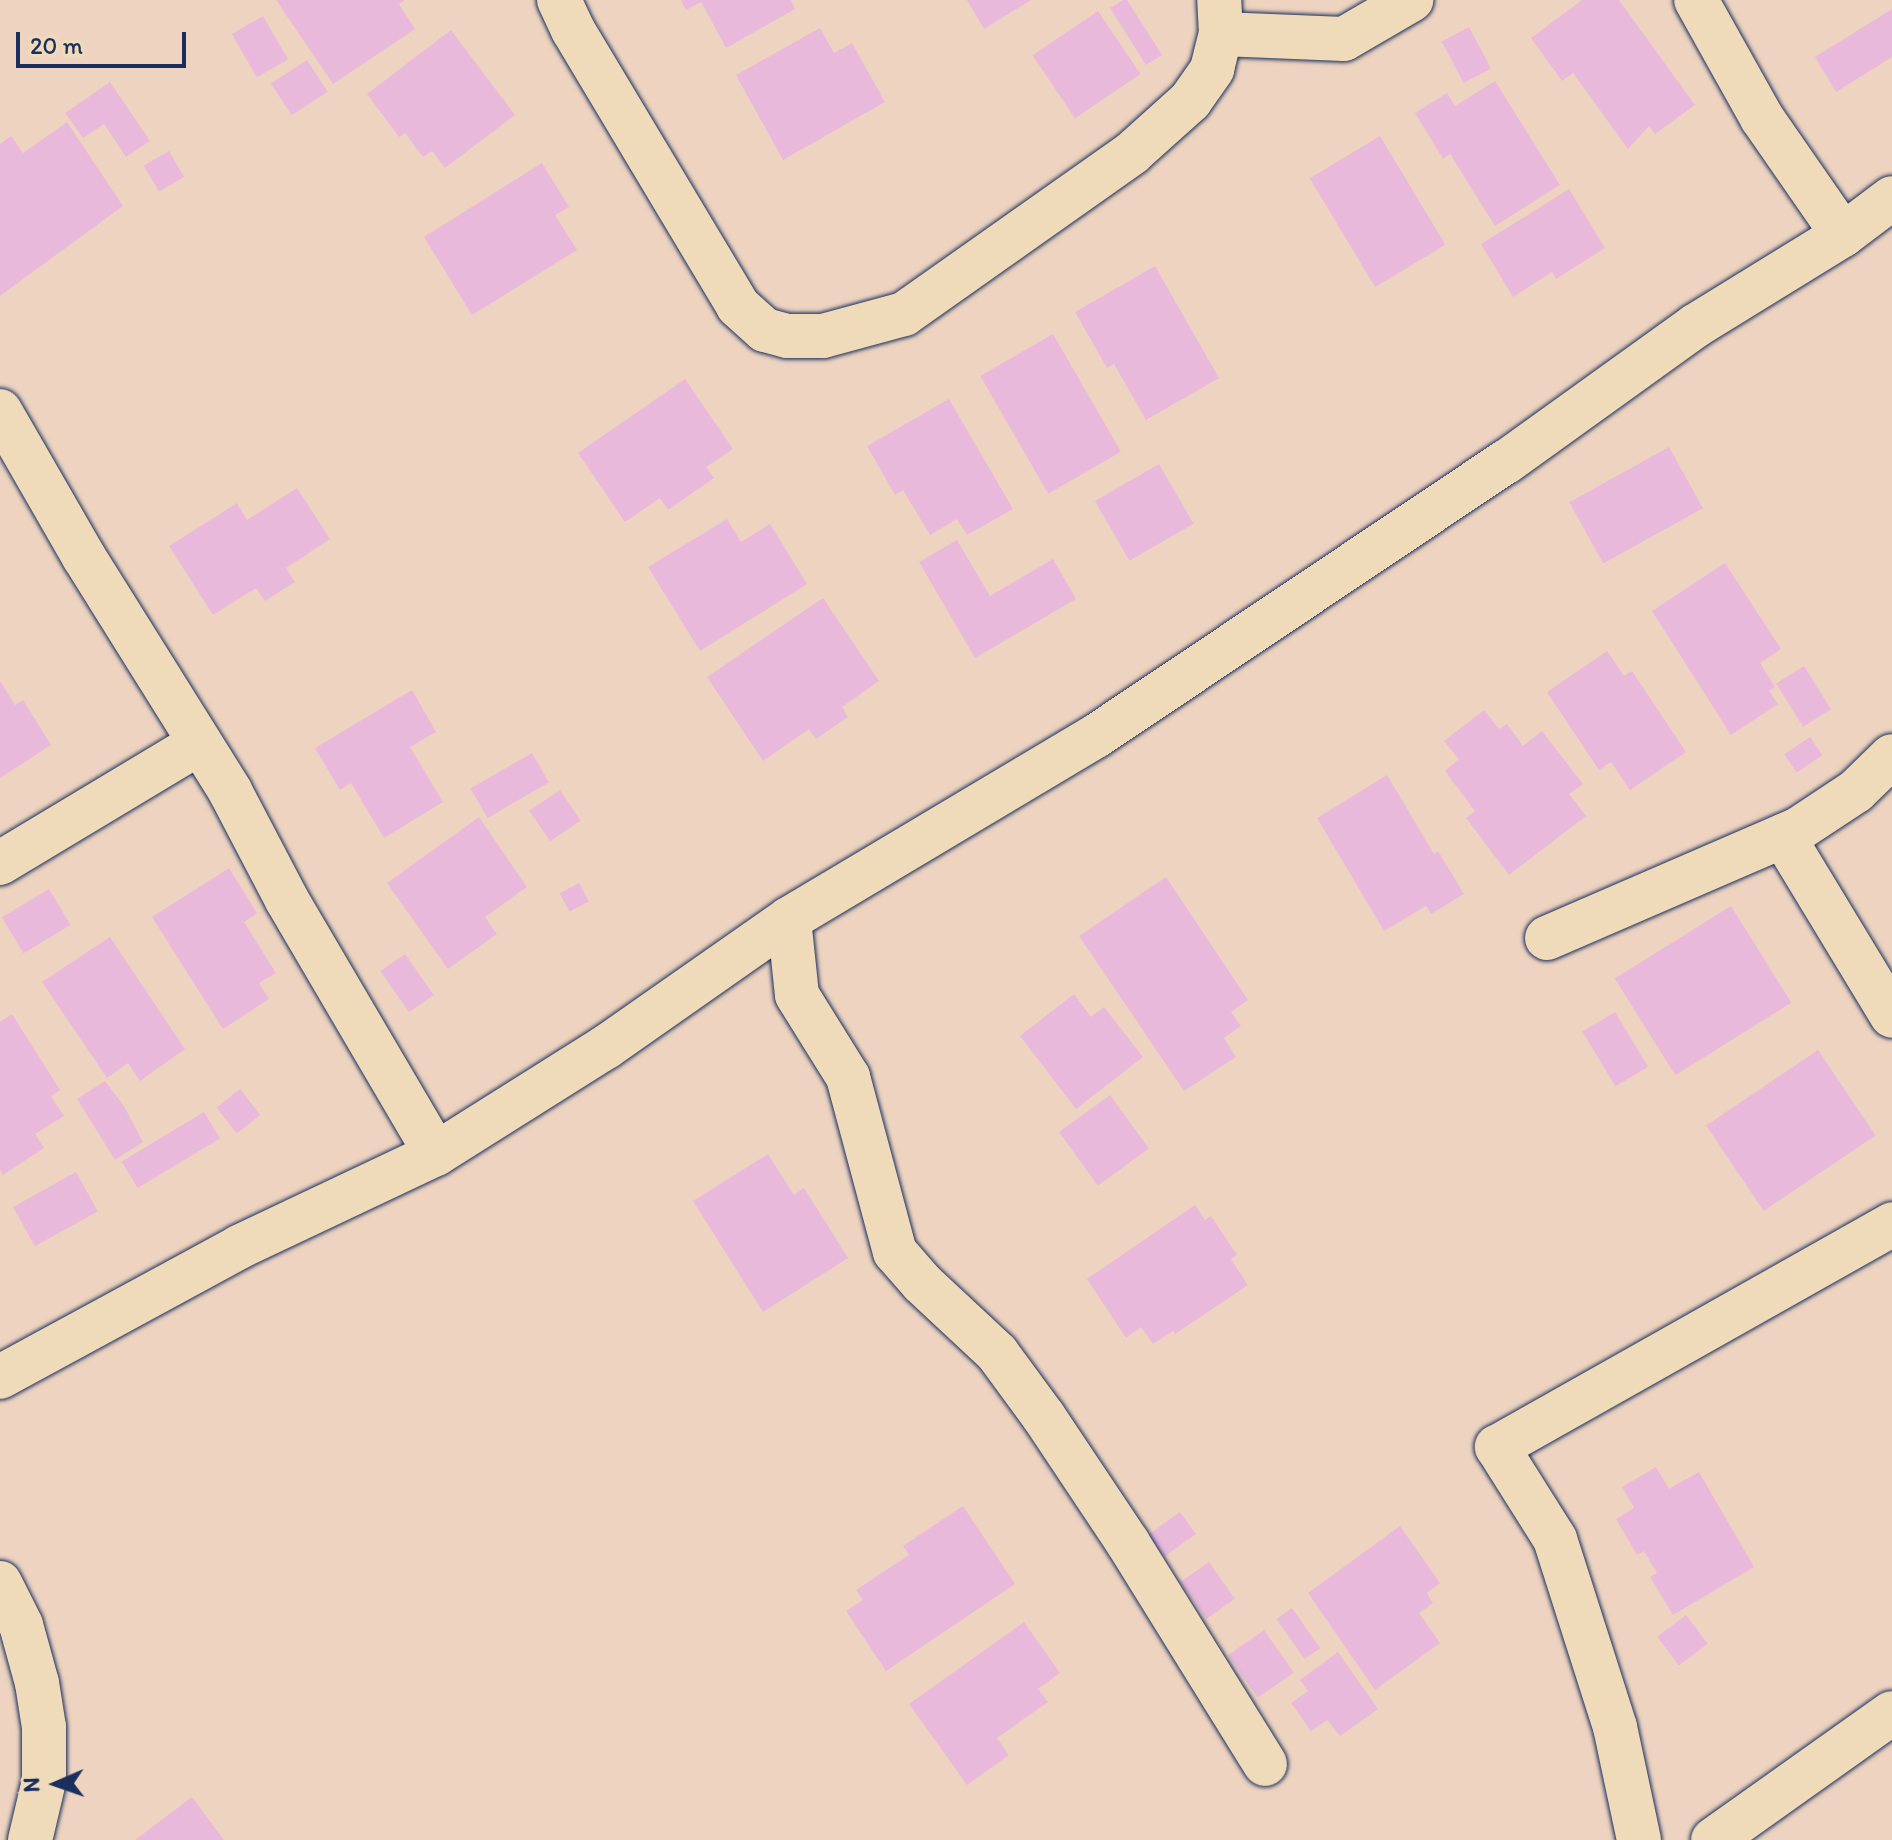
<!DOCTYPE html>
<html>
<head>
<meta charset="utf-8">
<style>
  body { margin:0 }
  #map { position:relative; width:1892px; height:1840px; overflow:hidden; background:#eed4c0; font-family:Itim,sans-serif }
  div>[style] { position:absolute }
  .building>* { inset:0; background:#e8b9db; transform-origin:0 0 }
  .roads { filter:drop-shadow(0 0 2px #1b2f5e) drop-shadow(0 0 2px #1b2f5e) }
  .minor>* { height:44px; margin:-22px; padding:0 22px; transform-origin:22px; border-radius:22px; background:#efdbb9 }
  span { translate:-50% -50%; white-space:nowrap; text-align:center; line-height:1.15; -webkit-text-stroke:6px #efdbb9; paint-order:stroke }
  .north { position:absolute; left:16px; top:1744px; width:80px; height:80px; -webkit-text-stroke:6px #efdbb9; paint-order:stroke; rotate:268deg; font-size:22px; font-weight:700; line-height:32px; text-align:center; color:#1b2f5e }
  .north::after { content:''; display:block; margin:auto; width:28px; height:36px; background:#1b2f5e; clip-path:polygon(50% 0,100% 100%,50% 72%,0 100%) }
  .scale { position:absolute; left:16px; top:32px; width:170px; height:36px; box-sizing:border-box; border:4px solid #1b2f5e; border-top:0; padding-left:10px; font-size:24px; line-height:28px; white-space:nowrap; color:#1b2f5e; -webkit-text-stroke:6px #efdbb9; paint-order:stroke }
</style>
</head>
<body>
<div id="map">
  <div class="building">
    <i style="clip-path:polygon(276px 0,405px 0,399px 4px,415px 29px,333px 84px)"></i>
    <i style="clip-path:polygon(681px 0,791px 0,795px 9px,726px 48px,701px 2px,686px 10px)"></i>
    <i style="clip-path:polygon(967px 0,1031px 0,984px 29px)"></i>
    <i style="clip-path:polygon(1123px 0,1127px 0,1162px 55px,1146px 65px,1110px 8px)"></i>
    <i style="clip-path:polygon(1582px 0,1619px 0,1695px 105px,1655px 134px,1649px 126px,1628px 149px,1573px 73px,1562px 81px,1531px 38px)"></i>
    <i style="clip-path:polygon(1892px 9px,1892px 57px,1836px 92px,1815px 57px)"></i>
    <i style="left:1098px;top:11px;width:76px;height:79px;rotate:56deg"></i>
    <i style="left:263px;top:16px;width:50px;height:36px;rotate:60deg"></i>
    <i style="left:1469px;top:27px;width:47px;height:31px;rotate:62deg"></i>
    <i style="clip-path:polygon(820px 28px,834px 53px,852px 43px,885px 102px,783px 160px,736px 75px)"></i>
    <i style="clip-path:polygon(451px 30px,515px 115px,445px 168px,432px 151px,423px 157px,405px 133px,399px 137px,367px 94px)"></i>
    <i style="left:307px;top:60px;width:38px;height:43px;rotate:57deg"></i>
    <i style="clip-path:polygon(1495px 81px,1560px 185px,1495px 226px,1450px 154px,1443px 159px,1415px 113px,1447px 93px,1455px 106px)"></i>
    <i style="clip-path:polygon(110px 82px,150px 141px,126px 157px,104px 124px,83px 138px,65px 113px)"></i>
    <i style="clip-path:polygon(67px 122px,123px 206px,0 296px,0 144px,11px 136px,23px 153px)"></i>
    <i style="left:1380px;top:136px;width:127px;height:82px;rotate:59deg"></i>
    <i style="left:169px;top:151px;width:30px;height:29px;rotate:60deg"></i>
    <i style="clip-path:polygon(542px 163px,569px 207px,555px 215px,577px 250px,472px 315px,424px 237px)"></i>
    <i style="clip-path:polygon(1569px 189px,1605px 248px,1556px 279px,1552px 272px,1513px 297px,1481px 244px)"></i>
    <i style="clip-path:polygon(1155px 266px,1219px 378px,1146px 420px,1114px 364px,1107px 368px,1075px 312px)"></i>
    <i style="left:1053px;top:334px;width:136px;height:84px;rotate:60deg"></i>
    <i style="clip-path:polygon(685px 379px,733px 449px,706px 467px,714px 478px,668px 510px,660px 498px,625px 522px,578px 453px)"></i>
    <i style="clip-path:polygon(949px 399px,1013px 509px,967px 535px,957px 519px,930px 535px,903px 490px,895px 495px,867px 446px)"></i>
    <i style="left:1669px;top:447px;width:70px;height:114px;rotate:61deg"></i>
    <i style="left:1159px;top:464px;width:69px;height:74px;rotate:60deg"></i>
    <i style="clip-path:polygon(297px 488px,330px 539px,286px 568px,295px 582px,265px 601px,256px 588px,213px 615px,169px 546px,237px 503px,247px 520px)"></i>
    <i style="clip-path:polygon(727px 519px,741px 542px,770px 524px,807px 584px,700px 651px,648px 567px)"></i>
    <i style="clip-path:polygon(957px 540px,990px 596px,1053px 559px,1076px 599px,975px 658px,919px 562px)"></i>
    <i style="clip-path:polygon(1725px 563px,1781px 649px,1760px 663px,1775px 687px,1769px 691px,1778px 704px,1731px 735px,1652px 611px)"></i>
    <i style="clip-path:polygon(823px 598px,879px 681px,842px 707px,848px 717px,816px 739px,809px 729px,763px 761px,707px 677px)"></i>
    <i style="clip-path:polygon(1607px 651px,1624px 676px,1632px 671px,1686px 752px,1630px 790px,1611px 762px,1599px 770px,1547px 692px)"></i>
    <i style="left:1804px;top:666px;width:51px;height:33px;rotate:58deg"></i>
    <i style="clip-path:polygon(0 681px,15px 705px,23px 700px,51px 745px,0 778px)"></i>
    <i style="clip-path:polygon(412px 690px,436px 732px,410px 747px,443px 802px,384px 838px,351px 783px,340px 790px,315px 748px)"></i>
    <i style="clip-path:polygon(1484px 710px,1499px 729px,1507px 724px,1523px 746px,1542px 731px,1583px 784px,1569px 794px,1586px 816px,1509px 875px,1466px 818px,1475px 811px,1445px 771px,1459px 759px,1444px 741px)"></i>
    <i style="left:1810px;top:737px;width:22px;height:31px;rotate:56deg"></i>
    <i style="left:532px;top:753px;width:34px;height:71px;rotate:60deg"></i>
    <i style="clip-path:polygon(1387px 775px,1434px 854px,1438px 851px,1464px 894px,1431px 914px,1426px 906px,1384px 931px,1317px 818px)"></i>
    <i style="left:560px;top:790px;width:37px;height:37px;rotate:56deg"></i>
    <i style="clip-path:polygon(479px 817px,527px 887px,485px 917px,497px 934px,448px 969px,387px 883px)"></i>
    <i style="clip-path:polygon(229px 868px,257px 913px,244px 922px,276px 973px,259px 983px,269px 999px,223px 1029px,152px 917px)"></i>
    <i style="clip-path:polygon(1166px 877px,1248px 1000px,1231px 1012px,1241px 1026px,1224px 1038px,1236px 1057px,1184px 1091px,1079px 936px)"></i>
    <i style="left:579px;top:883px;width:21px;height:22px;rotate:62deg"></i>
    <i style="left:49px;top:889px;width:42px;height:55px;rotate:59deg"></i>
    <i style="left:1731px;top:906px;width:114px;height:137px;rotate:58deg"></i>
    <i style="clip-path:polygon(110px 937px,185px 1049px,140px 1081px,128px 1063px,107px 1078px,42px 982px)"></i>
    <i style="left:405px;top:954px;width:50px;height:30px;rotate:55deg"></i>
    <i style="clip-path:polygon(1074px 994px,1091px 1017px,1104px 1007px,1143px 1057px,1076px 1109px,1020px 1036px)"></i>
    <i style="left:1615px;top:1012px;width:64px;height:38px;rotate:59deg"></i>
    <i style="clip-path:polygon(12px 1014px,60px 1090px,51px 1096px,64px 1116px,35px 1134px,44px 1148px,3px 1175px,0 1170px,0 1022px)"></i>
    <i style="left:1818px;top:1050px;width:103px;height:135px;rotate:56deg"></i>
    <i style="clip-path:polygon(105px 1081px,124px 1106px,143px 1142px,115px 1160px,77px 1099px)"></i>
    <i style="left:240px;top:1089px;width:33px;height:30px;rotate:52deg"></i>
    <i style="left:1110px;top:1095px;width:66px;height:63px;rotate:54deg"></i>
    <i style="left:204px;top:1112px;width:31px;height:96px;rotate:59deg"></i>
    <i style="clip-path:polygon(768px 1154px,794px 1195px,804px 1188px,848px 1258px,763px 1312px,693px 1201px)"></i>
    <i style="left:76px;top:1172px;width:45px;height:72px;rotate:61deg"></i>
    <i style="clip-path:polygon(1195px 1205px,1205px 1220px,1211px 1216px,1237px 1255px,1231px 1259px,1248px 1285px,1175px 1334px,1173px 1331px,1153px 1344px,1141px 1327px,1126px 1338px,1087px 1279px)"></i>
    <i style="clip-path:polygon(1656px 1467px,1669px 1489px,1699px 1472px,1754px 1567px,1673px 1615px,1650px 1577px,1657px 1573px,1644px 1551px,1637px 1555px,1616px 1519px,1634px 1508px,1622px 1487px)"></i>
    <i style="clip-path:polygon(963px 1506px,1015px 1584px,886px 1671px,846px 1611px,863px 1600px,856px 1590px,909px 1555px,903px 1546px)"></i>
    <i style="left:1180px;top:1512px;width:27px;height:39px;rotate:54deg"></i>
    <i style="clip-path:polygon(1400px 1526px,1440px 1583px,1427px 1593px,1433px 1603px,1419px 1613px,1440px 1643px,1375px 1690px,1308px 1593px)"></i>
    <i style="left:1209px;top:1562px;width:45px;height:35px;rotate:55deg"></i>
    <i style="left:1292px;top:1608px;width:49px;height:19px;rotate:55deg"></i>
    <i style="left:1686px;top:1615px;width:36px;height:36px;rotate:53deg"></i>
    <i style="clip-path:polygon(1024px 1622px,1060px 1673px,1038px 1689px,1048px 1702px,997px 1738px,1009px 1755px,967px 1785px,909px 1704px)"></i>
    <i style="left:1264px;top:1630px;width:52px;height:44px;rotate:55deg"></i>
    <i style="clip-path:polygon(1338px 1652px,1378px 1709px,1340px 1736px,1327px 1720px,1311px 1731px,1291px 1703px,1308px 1691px,1300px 1680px)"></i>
    <i style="clip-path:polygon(192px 1797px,224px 1840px,135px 1840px)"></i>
  </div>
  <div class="roads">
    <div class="minor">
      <i style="left:559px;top:0;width:33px;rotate:65deg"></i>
      <i style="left:573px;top:30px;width:322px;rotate:59.1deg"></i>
      <i style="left:738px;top:306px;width:36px;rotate:42deg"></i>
      <i style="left:765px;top:330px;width:23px;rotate:15deg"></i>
      <i style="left:787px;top:336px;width:36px"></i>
      <i style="left:823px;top:336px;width:84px;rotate:-15.2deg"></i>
      <i style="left:904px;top:314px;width:279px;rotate:-35.2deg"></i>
      <i style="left:1132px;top:153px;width:78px;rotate:-41.9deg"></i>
      <i style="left:1190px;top:101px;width:39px;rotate:-55deg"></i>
      <i style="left:1212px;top:69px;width:36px;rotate:-76deg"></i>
      <i style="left:1221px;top:34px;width:34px;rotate:-93deg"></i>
      <i style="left:1696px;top:0;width:135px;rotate:60.8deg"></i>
      <i style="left:1762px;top:118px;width:142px;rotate:55.3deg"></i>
      <i style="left:1221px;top:34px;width:123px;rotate:2.3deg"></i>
      <i style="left:1344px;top:39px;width:78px;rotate:-30.2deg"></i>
      <i style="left:0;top:411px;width:168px;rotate:60.1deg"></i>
      <i style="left:84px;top:557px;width:276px;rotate:58deg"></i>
      <i style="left:230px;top:791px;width:123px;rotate:62.4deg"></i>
      <i style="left:287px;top:900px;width:294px;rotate:59.6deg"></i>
      <i style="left:1783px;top:836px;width:210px;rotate:58.8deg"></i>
      <i style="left:0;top:863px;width:233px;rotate:-31deg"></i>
      <i style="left:789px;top:919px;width:76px;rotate:84deg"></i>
      <i style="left:797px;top:995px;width:97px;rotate:58.1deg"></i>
      <i style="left:848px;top:1077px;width:181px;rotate:75deg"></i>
      <i style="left:895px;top:1252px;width:41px;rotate:48.9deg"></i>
      <i style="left:922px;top:1283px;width:103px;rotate:43deg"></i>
      <i style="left:997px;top:1353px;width:79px;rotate:53.7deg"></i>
      <i style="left:1044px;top:1417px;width:151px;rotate:56.3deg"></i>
      <i style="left:1128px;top:1543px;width:260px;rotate:58.2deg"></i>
      <i style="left:1547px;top:938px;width:272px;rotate:-23.4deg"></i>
      <i style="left:1797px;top:830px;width:71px;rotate:-33.5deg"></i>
      <i style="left:1856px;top:791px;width:50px;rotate:-44.2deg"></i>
      <i style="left:0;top:1377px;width:272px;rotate:-28.5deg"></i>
      <i style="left:239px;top:1247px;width:218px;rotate:-25.3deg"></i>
      <i style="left:436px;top:1154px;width:201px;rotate:-32.2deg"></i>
      <i style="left:606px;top:1047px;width:223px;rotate:-35deg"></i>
      <i style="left:789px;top:919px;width:357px;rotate:-30.8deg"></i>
      <i style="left:1096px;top:736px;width:493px;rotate:-33.8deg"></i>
      <i style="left:1506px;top:462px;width:233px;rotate:-35.7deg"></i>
      <i style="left:1695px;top:326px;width:174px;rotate:-31.6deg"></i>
      <i style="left:1843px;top:235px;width:61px;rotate:-37.1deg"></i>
      <i style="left:0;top:1583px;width:47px;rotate:63.4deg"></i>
      <i style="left:21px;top:1625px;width:60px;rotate:74.6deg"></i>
      <i style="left:37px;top:1683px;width:45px;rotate:81deg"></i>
      <i style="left:44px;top:1727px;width:54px;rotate:90deg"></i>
      <i style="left:44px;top:1781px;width:61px;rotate:103.3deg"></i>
      <i style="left:1639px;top:1840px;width:116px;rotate:-102deg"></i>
      <i style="left:1615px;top:1727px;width:197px;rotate:-107.7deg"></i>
      <i style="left:1555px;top:1539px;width:109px;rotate:-122.2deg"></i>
      <i style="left:1497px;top:1447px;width:454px;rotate:-29.4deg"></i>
      <i style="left:1713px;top:1840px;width:219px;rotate:-35.4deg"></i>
    </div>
  </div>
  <div class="north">N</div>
  <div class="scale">20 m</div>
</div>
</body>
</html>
